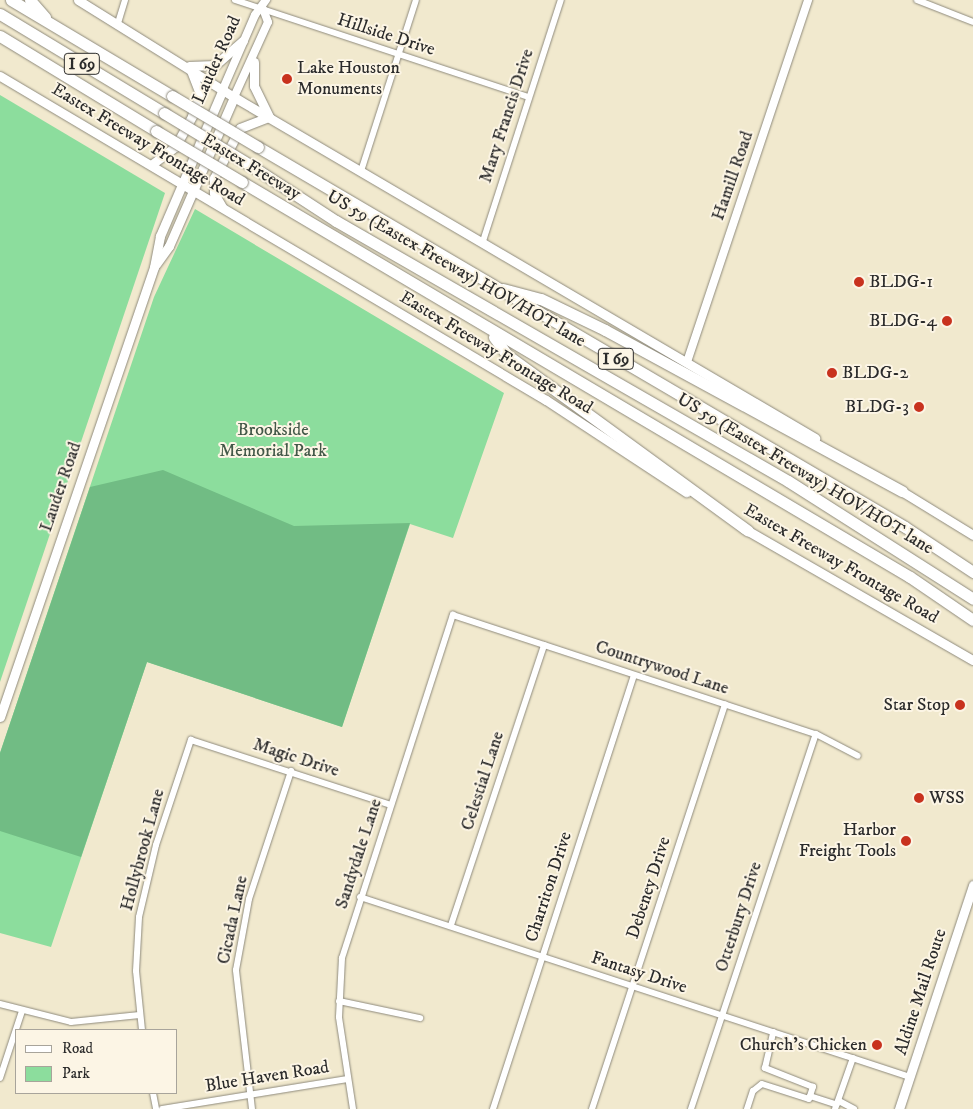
<!DOCTYPE html>
<html>
<head>
<meta charset="utf-8">
<style>
  body { margin:0 }
  #map { position:relative; width:973px; height:1109px; overflow:hidden; background:#f1e9ce; font-family:"IM FELL DW Pica",serif }
  div>[style] { position:absolute }
  .green>* { inset:0; background:#8cdd9d }
  .forest>* { inset:0; background:#71bc84 }
  .roads { filter:drop-shadow(0 0 1px #8e8a7c) drop-shadow(0 0 1px #8e8a7c) }
  .minor>* { height:6px; margin:-3px; padding:0 3px; transform-origin:3px; border-radius:3px; background:#fff }
  .tertiary>* { height:8px; margin:-4px; padding:0 4px; transform-origin:4px; border-radius:4px; background:#fff }
  .secondary>* { height:9px; margin:-4.5px; padding:0 4.5px; transform-origin:4.5px; border-radius:4.5px; background:#fff }
  .motorway>* { height:11px; margin:-5.5px; padding:0 5.5px; transform-origin:5.5px; border-radius:5.5px; background:#fff }
  .bridges { filter:drop-shadow(0 0 1px #8e8a7c) drop-shadow(0 0 1px #8e8a7c) }
  .motorway-bridge>* { height:11px; margin:-5.5px; padding:0 5.5px; transform-origin:5.5px; border-radius:5.5px; background:#fff }
  .dots>* { width:14px; height:14px; translate:-50% -50%; box-sizing:border-box; border:2px solid #fcf5e5; border-radius:50% }
  span { translate:-50% -50%; white-space:nowrap; text-align:center; line-height:1.15; -webkit-text-stroke:4px #fcf5e5; paint-order:stroke }
  .shield-label span { padding:1px 4px; background:#fcf5e5; border:1px solid; border-radius:4px; -webkit-text-stroke-width:0 }
  .shield-label { font-size:16px; color:#2b2b2b; font-weight:700 }
  .street-label { font-size:18px; color:#2b2b2b }
  .poi-label { font-size:18px; color:#2b2b2b }
  .left { translate:0 -50%; text-align:left }
  .right { translate:-100% -50%; text-align:right }
  .park-label { font-size:18px; color:#435848 }
  .legend { position:absolute; left:15px; top:1029px; width:162px; height:65px; box-sizing:border-box; background:#fcf5e5; border:1px solid #a8a49b; margin:0; padding:6px 9px; list-style:none; font-size:15px; color:#2b2b2b }
  .legend li { display:flex; align-items:center; gap:10px; height:25px }
  .legend b { width:25px; border:1px solid #a8a49b }
</style>
</head>
<body>
<div id="map">
  <div class="green">
    <i style="clip-path:polygon(0 95px,165px 193px,0 682px)"></i>
    <i style="clip-path:polygon(195px 209px,504px 393px,453px 538px,410px 524px,342px 727px,147px 662px,51px 947px,0 933px,0 753px,154px 297px)"></i>
  </div>
  <div class="forest">
    <i style="clip-path:polygon(163px 470px,294px 526px,410px 523px,342px 727px,147px 662px,81px 857px,0 831px,0 753px,90px 487px)"></i>
  </div>
  <div class="roads">
    <div class="minor">
      <i style="left:235px;top:0;width:309px;rotate:18.3deg"></i>
      <i style="left:917px;top:0;width:60px;rotate:21.4deg"></i>
      <i style="left:118px;top:23px;width:24px;rotate:-73deg"></i>
      <i style="left:362px;top:168px;width:176px;rotate:-72.2deg"></i>
      <i style="left:483px;top:241px;width:253px;rotate:-72.1deg"></i>
      <i style="left:360px;top:897px;width:579px;rotate:18.12deg"></i>
      <i style="left:451px;top:925px;width:295px;rotate:-71.6deg"></i>
      <i style="left:339px;top:1001px;width:83px;rotate:11.9deg"></i>
      <i style="left:0;top:1004px;width:73px;rotate:14.2deg"></i>
      <i style="left:71px;top:1022px;width:69px;rotate:-5.8deg"></i>
      <i style="left:142px;top:1030px;width:59px;rotate:-95.8deg"></i>
      <i style="left:136px;top:971px;width:54px;rotate:-86.8deg"></i>
      <i style="left:139px;top:917px;width:74px;rotate:-76.7deg"></i>
      <i style="left:156px;top:845px;width:111px;rotate:-71.6deg"></i>
      <i style="left:191px;top:740px;width:210px;rotate:18deg"></i>
      <i style="left:0;top:1078px;width:71px;rotate:-71.8deg"></i>
      <i style="left:153px;top:1093px;width:16px;rotate:79deg"></i>
      <i style="left:810px;top:1096px;width:28px;rotate:18deg"></i>
      <i style="left:839px;top:1101px;width:17px;rotate:28deg"></i>
      <i style="left:162px;top:1109px;width:188px;rotate:-9.2deg"></i>
      <i style="left:252px;top:1109px;width:140px;rotate:-96.6deg"></i>
      <i style="left:236px;top:970px;width:72px;rotate:-79.6deg"></i>
      <i style="left:249px;top:899px;width:135px;rotate:-71.8deg"></i>
      <i style="left:353px;top:1109px;width:93px;rotate:-98.7deg"></i>
      <i style="left:339px;top:1017px;width:59px;rotate:-87.1deg"></i>
      <i style="left:342px;top:958px;width:361px;rotate:-72.1deg"></i>
      <i style="left:453px;top:615px;width:382px;rotate:18.2deg"></i>
      <i style="left:816px;top:734px;width:47px;rotate:27.6deg"></i>
      <i style="left:493px;top:1109px;width:456px;rotate:-72deg"></i>
      <i style="left:592px;top:1109px;width:426px;rotate:-71.8deg"></i>
      <i style="left:691px;top:1109px;width:395px;rotate:-71.6deg"></i>
      <i style="left:747px;top:1109px;width:19px;rotate:-72deg"></i>
      <i style="left:753px;top:1091px;width:11px;rotate:-38deg"></i>
      <i style="left:762px;top:1084px;width:49px;rotate:17.7deg"></i>
      <i style="left:809px;top:1099px;width:13px;rotate:-72deg"></i>
      <i style="left:813px;top:1087px;width:52px;rotate:-158.4deg"></i>
      <i style="left:765px;top:1068px;width:37px;rotate:-77deg"></i>
      <i style="left:835px;top:1109px;width:54px;rotate:-70.6deg"></i>
    </div>
    <div class="tertiary">
      <i style="left:223px;top:89px;width:81px;rotate:-66.6deg"></i>
      <i style="left:255px;top:15px;width:19px;rotate:-54deg"></i>
      <i style="left:234px;top:97px;width:82px;rotate:-65.6deg"></i>
      <i style="left:268px;top:22px;width:14px;rotate:-111deg"></i>
      <i style="left:687px;top:362px;width:382px;rotate:-71.5deg"></i>
    </div>
    <div class="secondary">
      <i style="left:78px;top:0;width:184px;rotate:31.9deg"></i>
      <i style="left:234px;top:97px;width:674px;rotate:30.41deg"></i>
      <i style="left:254px;top:62px;width:24px;rotate:90deg"></i>
      <i style="left:254px;top:86px;width:34px;rotate:64deg"></i>
      <i style="left:189px;top:66px;width:26px;rotate:-2deg"></i>
      <i style="left:215px;top:65px;width:37px;rotate:-41deg"></i>
      <i style="left:0;top:76px;width:635px;rotate:30.69deg"></i>
      <i style="left:546px;top:400px;width:168px;rotate:33.3deg"></i>
      <i style="left:151px;top:165px;width:30px;rotate:-37deg"></i>
      <i style="left:175px;top:147px;width:35px;rotate:-61deg"></i>
      <i style="left:192px;top:116px;width:23px;rotate:-70deg"></i>
      <i style="left:200px;top:94px;width:28px;rotate:-111deg"></i>
      <i style="left:222px;top:207px;width:16px;rotate:-120deg"></i>
      <i style="left:214px;top:193px;width:15px;rotate:-90deg"></i>
      <i style="left:214px;top:178px;width:56px;rotate:-62.5deg"></i>
      <i style="left:240px;top:128px;width:31px;rotate:-21deg"></i>
      <i style="left:156px;top:264px;width:22px;rotate:-54deg"></i>
      <i style="left:169px;top:246px;width:163px;rotate:-66.4deg"></i>
      <i style="left:898px;top:489px;width:88px;rotate:31.5deg"></i>
      <i style="left:743px;top:528px;width:265px;rotate:29.9deg"></i>
      <i style="left:0;top:717px;width:476px;rotate:-71.1deg"></i>
      <i style="left:154px;top:267px;width:32px;rotate:-79deg"></i>
      <i style="left:160px;top:236px;width:160px;rotate:-66.8deg"></i>
      <i style="left:899px;top:1109px;width:236px;rotate:-71.7deg"></i>
    </div>
    <div class="motorway">
      <i style="left:11px;top:0;width:187px;rotate:30.8deg"></i>
      <i style="left:30px;top:0;width:23px;rotate:49deg"></i>
      <i style="left:0;top:14px;width:192px;rotate:31.1deg"></i>
      <i style="left:0;top:36px;width:183px;rotate:31.3deg"></i>
      <i style="left:258px;top:147px;width:750px;rotate:30.43deg"></i>
      <i style="left:905px;top:527px;width:82px;rotate:33.5deg"></i>
      <i style="left:250px;top:165px;width:103px;rotate:33.1deg"></i>
      <i style="left:336px;top:221px;width:521px;rotate:29.91deg"></i>
      <i style="left:788px;top:481px;width:219px;rotate:32.5deg"></i>
      <i style="left:242px;top:182px;width:776px;rotate:30.6deg"></i>
      <i style="left:910px;top:577px;width:76px;rotate:34.3deg"></i>
      <i style="left:503px;top:289px;width:39px;rotate:15deg"></i>
      <i style="left:541px;top:299px;width:71px;rotate:25.8deg"></i>
      <i style="left:605px;top:330px;width:338px;rotate:28.5deg"></i>
      <i style="left:494px;top:337px;width:22px;rotate:54deg"></i>
      <i style="left:507px;top:355px;width:298px;rotate:36.1deg"></i>
    </div>
  </div>
  <div class="bridges">
    <div class="motorway-bridge">
      <i style="left:172px;top:96px;width:100px;rotate:30.7deg"></i>
      <i style="left:164px;top:113px;width:100px;rotate:31.2deg"></i>
      <i style="left:156px;top:131px;width:100px;rotate:30.7deg"></i>
    </div>
  </div>
  <div class="dots">
    <i style="left:287px;top:79px;background:#c8321e"></i>
    <i style="left:859px;top:282px;background:#c8321e"></i>
    <i style="left:947px;top:321px;background:#c8321e"></i>
    <i style="left:832px;top:373px;background:#c8321e"></i>
    <i style="left:919px;top:407px;background:#c8321e"></i>
    <i style="left:960px;top:705px;background:#c8321e"></i>
    <i style="left:919px;top:798px;background:#c8321e"></i>
    <i style="left:906px;top:841px;background:#c8321e"></i>
    <i style="left:877px;top:1045px;background:#c8321e"></i>
  </div>
  <div class="shield-label">
    <span style="left:82px;top:64px">I 69</span>
    <span style="left:616px;top:359px">I 69</span>
  </div>
  <div class="street-label">
    <span style="left:386px;top:35px;rotate:18deg">Hillside Drive</span>
    <span style="left:217px;top:60px;rotate:-66deg">Lauder Road</span>
    <span style="left:507px;top:116px;rotate:-72deg">Mary Francis Drive</span>
    <span style="left:148px;top:145px;rotate:31deg">Eastex Freeway Frontage Road</span>
    <span style="left:251px;top:167px;rotate:31deg">Eastex Freeway</span>
    <span style="left:733px;top:176px;rotate:-71deg">Hamill Road</span>
    <span style="left:456px;top:269px;rotate:30deg">US 59 (Eastex Freeway) HOV/HOT lane</span>
    <span style="left:496px;top:353px;rotate:31deg">Eastex Freeway Frontage Road</span>
    <span style="left:805px;top:474px;rotate:31deg">US 59 (Eastex Freeway) HOV/HOT lane</span>
    <span style="left:61px;top:487px;rotate:-71deg">Lauder Road</span>
    <span style="left:841px;top:564px;rotate:30deg">Eastex Freeway Frontage Road</span>
    <span style="left:662px;top:668px;rotate:18deg">Countrywood Lane</span>
    <span style="left:296px;top:758px;rotate:18deg">Magic Drive</span>
    <span style="left:483px;top:781px;rotate:-72deg">Celestial Lane</span>
    <span style="left:143px;top:850px;rotate:-75deg">Hollybrook Lane</span>
    <span style="left:359px;top:854px;rotate:-72deg">Sandydale Lane</span>
    <span style="left:549px;top:887px;rotate:-72deg">Charriton Drive</span>
    <span style="left:649px;top:888px;rotate:-72deg">Debeney Drive</span>
    <span style="left:739px;top:917px;rotate:-72deg">Otterbury Drive</span>
    <span style="left:233px;top:920px;rotate:-78deg">Cicada Lane</span>
    <span style="left:639px;top:973px;rotate:18deg">Fantasy Drive</span>
    <span style="left:921px;top:992px;rotate:-72deg">Aldine Mail Route</span>
    <span style="left:267px;top:1077px;rotate:-9deg">Blue Haven Road</span>
  </div>
  <div class="poi-label">
    <span class="left" style="left:297px;top:79px">Lake Houston<br>Monuments</span>
    <span class="left" style="left:869px;top:282px">BLDG-1</span>
    <span class="right" style="left:937px;top:321px">BLDG-4</span>
    <span class="left" style="left:842px;top:373px">BLDG-2</span>
    <span class="right" style="left:909px;top:407px">BLDG-3</span>
    <span class="right" style="left:950px;top:705px">Star Stop</span>
    <span class="left" style="left:929px;top:798px">WSS</span>
    <span class="right" style="left:896px;top:841px">Harbor<br>Freight Tools</span>
    <span class="right" style="left:867px;top:1045px">Church's Chicken</span>
  </div>
  <div class="park-label">
    <span style="left:273px;top:441px">Brookside<br>Memorial Park</span>
  </div>
  <ul class="legend">
  <li><b style="height:6px;background:#fff"></b>Road</li>
  <li><b style="height:14px;background:#8cdd9d"></b>Park</li>
  </ul>
</div>
</body>
</html>
